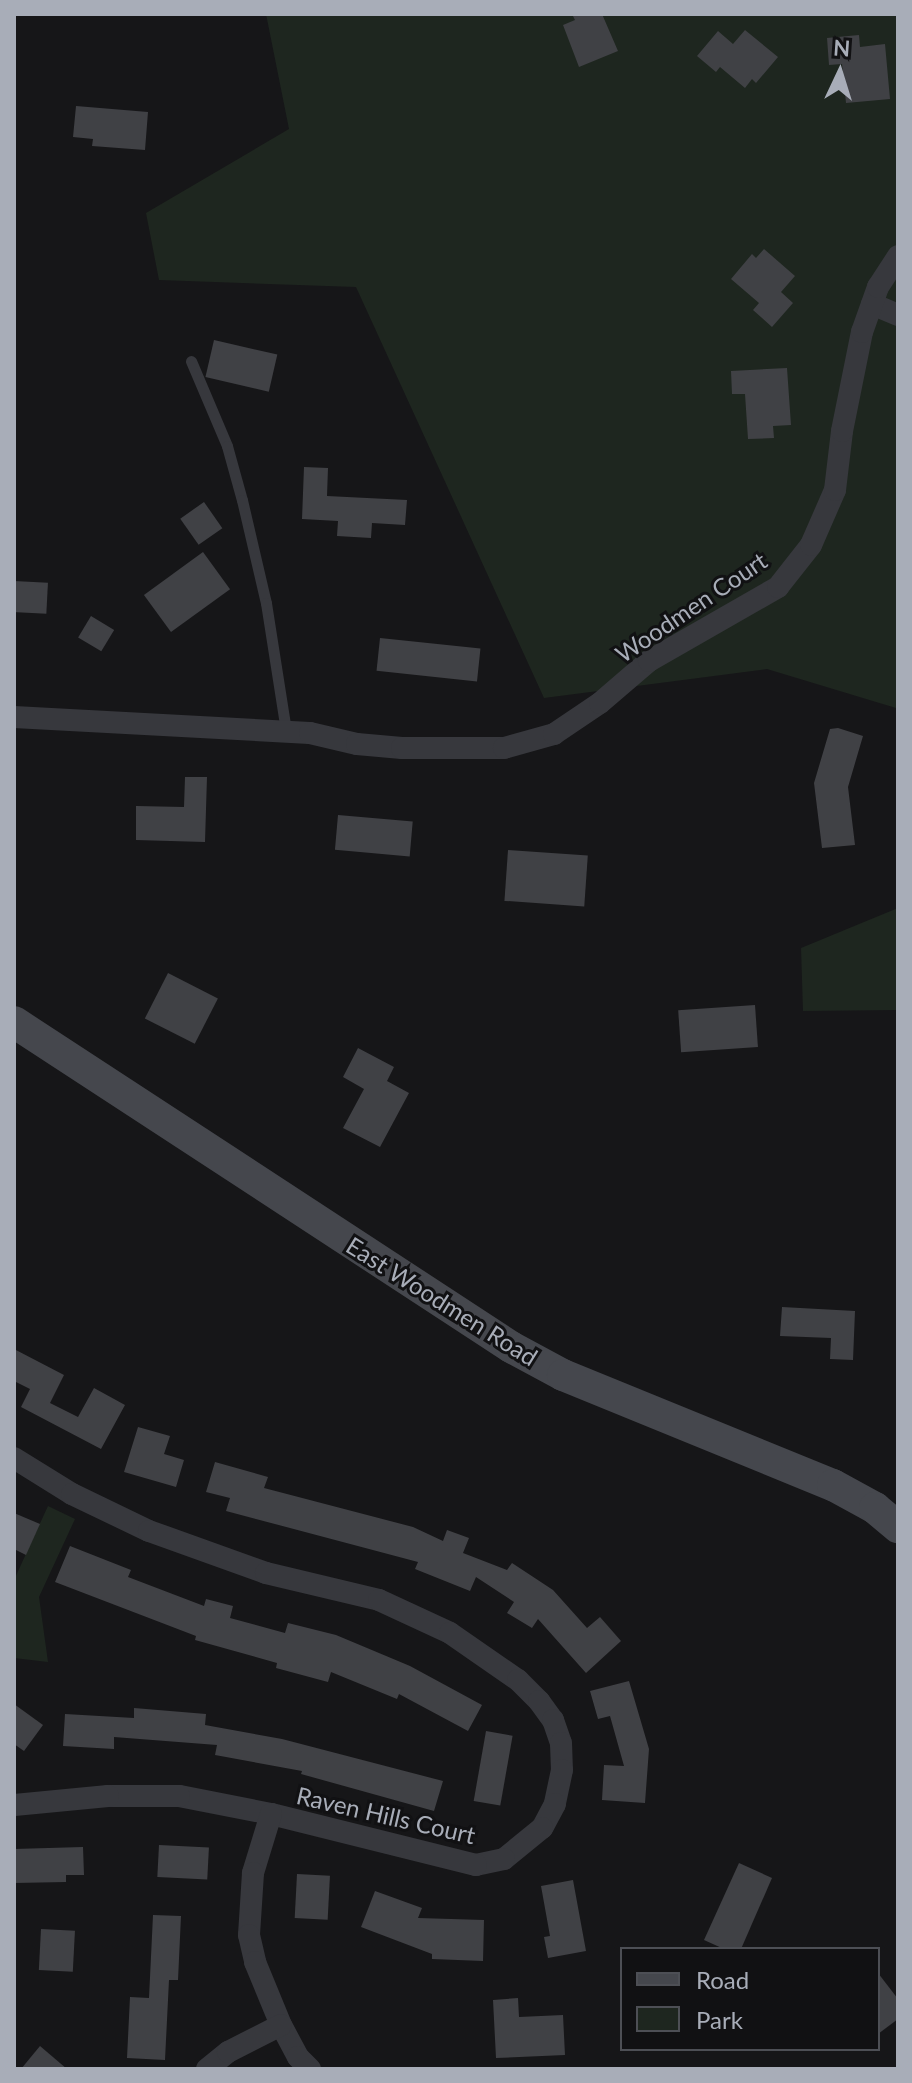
<!DOCTYPE html>
<html>
<head>
<meta charset="utf-8">
<style>
  body { margin:0 }
  #map { position:relative; width:912px; height:2083px; overflow:hidden; background:#161618; font-family:Lato,sans-serif }
  div>[style] { position:absolute }
  .green>* { inset:0; background:#1e261f }
  .building>* { inset:0; background:#404145; transform-origin:0 0 }
  .lane>* { height:11px; margin:-5.5px; padding:0 5.5px; transform-origin:5.5px; border-radius:5.5px; background:#37383d }
  .street>* { height:22px; margin:-11px; padding:0 11px; transform-origin:11px; border-radius:11px; background:#37383d }
  .secondary>* { height:32px; margin:-16px; padding:0 16px; transform-origin:16px; border-radius:16px; background:#45474d }
  span { translate:-50% -50%; white-space:nowrap; text-align:center; line-height:1.15; -webkit-text-stroke:6px #111113; paint-order:stroke }
  .street-label { font-size:24px; color:#a8adb8 }
  .frame { position:absolute; inset:0; border:16px solid #a8adb8; pointer-events:none }
  .legend { position:absolute; left:620px; top:1947px; width:260px; height:104px; box-sizing:border-box; background:#111113; border:2px solid #4d4f55; margin:0; padding:10px 14px; list-style:none; font-size:24px; color:#a8adb8 }
  .legend li { display:flex; align-items:center; gap:16px; height:40px }
  .legend b { width:40px; border:2px solid #4d4f55 }
  .north { position:absolute; left:800px; top:32px; width:80px; height:80px; -webkit-text-stroke:6px #111113; paint-order:stroke; rotate:4deg; font-size:22px; font-weight:700; line-height:32px; text-align:center; color:#a8adb8 }
  .north::after { content:''; display:block; margin:auto; width:28px; height:36px; background:#a8adb8; clip-path:polygon(50% 0,100% 100%,50% 72%,0 100%) }
</style>
</head>
<body>
<div id="map">
  <div class="green">
    <i style="clip-path:polygon(266px 14px,898px 14px,898px 751px,896px 708px,767px 669px,544px 698px,356px 287px,159px 280px,146px 213px,289px 129px)"></i>
    <i style="clip-path:polygon(898px 908px,898px 1010px,803px 1011px,801px 948px)"></i>
    <i style="clip-path:polygon(48px 1506px,75px 1519px,39px 1597px,48px 1662px,14px 1658px,14px 1580px)"></i>
  </div>
  <div class="building">
    <i style="clip-path:polygon(572px 14px,602px 14px,618px 51px,579px 67px,563px 25px,575px 20px)"></i>
    <i style="clip-path:polygon(745px 30px,778px 57px,756px 83px,752px 79px,745px 88px,720px 67px,716px 72px,697px 56px,718px 31px,733px 44px)"></i>
    <i style="clip-path:polygon(859px 35px,860px 47px,885px 44px,890px 99px,846px 103px,842px 64px,829px 65px,827px 38px)"></i>
    <i style="clip-path:polygon(76px 106px,148px 112px,145px 150px,92px 146px,93px 139px,73px 137px)"></i>
    <i style="clip-path:polygon(764px 249px,795px 276px,781px 292px,793px 303px,772px 327px,753px 310px,759px 303px,731px 279px,752px 254px,756px 258px)"></i>
    <i style="left:214px;top:340px;width:65px;height:38px;rotate:13deg"></i>
    <i style="clip-path:polygon(787px 368px,791px 425px,773px 426px,774px 438px,748px 439px,745px 394px,732px 394px,731px 371px)"></i>
    <i style="clip-path:polygon(304px 467px,328px 468px,327px 496px,407px 500px,405px 525px,372px 523px,371px 538px,337px 536px,338px 521px,302px 519px)"></i>
    <i style="left:204px;top:502px;width:32px;height:29px;rotate:55deg"></i>
    <i style="left:203px;top:552px;width:46px;height:73px;rotate:54deg"></i>
    <i style="left:14px;top:581px;width:34px;height:31px;rotate:3deg"></i>
    <i style="left:91px;top:616px;width:27px;height:25px;rotate:31deg"></i>
    <i style="left:380px;top:638px;width:101px;height:33px;rotate:6deg"></i>
    <i style="clip-path:polygon(838px 728px,863px 736px,848px 787px,855px 845px,822px 848px,814px 783px,830px 729px)"></i>
    <i style="clip-path:polygon(185px 777px,207px 777px,205px 842px,136px 840px,136px 806px,184px 807px)"></i>
    <i style="left:338px;top:815px;width:75px;height:35px;rotate:5deg"></i>
    <i style="left:508px;top:850px;width:80px;height:51px;rotate:4deg"></i>
    <i style="left:168px;top:973px;width:56px;height:51px;rotate:27deg"></i>
    <i style="left:755px;top:1005px;width:42px;height:77px;rotate:86deg"></i>
    <i style="clip-path:polygon(358px 1048px,394px 1067px,387px 1081px,409px 1093px,380px 1147px,343px 1128px,364px 1089px,343px 1077px)"></i>
    <i style="clip-path:polygon(782px 1307px,855px 1311px,853px 1360px,830px 1359px,831px 1338px,780px 1336px)"></i>
    <i style="clip-path:polygon(14px 1349px,64px 1375px,50px 1403px,78px 1417px,94px 1388px,125px 1405px,101px 1449px,21px 1407px,30px 1389px,14px 1381px)"></i>
    <i style="clip-path:polygon(138px 1427px,170px 1436px,164px 1454px,184px 1460px,176px 1487px,124px 1472px)"></i>
    <i style="clip-path:polygon(215px 1462px,268px 1477px,264px 1488px,413px 1527px,443px 1541px,447px 1530px,469px 1538px,463px 1553px,507px 1570px,512px 1563px,553px 1590px,587px 1628px,600px 1617px,621px 1641px,586px 1673px,538px 1619px,532px 1628px,507px 1613px,514px 1602px,476px 1577px,470px 1591px,415px 1569px,418px 1562px,226px 1511px,230px 1498px,206px 1492px)"></i>
    <i style="clip-path:polygon(14px 1513px,40px 1524px,26px 1555px,14px 1549px)"></i>
    <i style="clip-path:polygon(70px 1546px,131px 1570px,128px 1577px,204px 1606px,206px 1599px,233px 1606px,230px 1618px,285px 1633px,288px 1623px,336px 1635px,410px 1666px,482px 1705px,468px 1731px,399px 1694px,397px 1699px,331px 1672px,328px 1682px,276px 1668px,277px 1663px,195px 1640px,196px 1636px,55px 1582px)"></i>
    <i style="clip-path:polygon(629px 1681px,649px 1749px,645px 1803px,602px 1800px,604px 1765px,624px 1766px,610px 1716px,598px 1719px,590px 1691px)"></i>
    <i style="clip-path:polygon(14px 1704px,43px 1725px,24px 1751px,14px 1744px)"></i>
    <i style="clip-path:polygon(134px 1708px,206px 1714px,205px 1725px,282px 1739px,443px 1781px,434px 1811px,301px 1774px,302px 1771px,215px 1755px,217px 1745px,114px 1737px,114px 1749px,63px 1746px,65px 1714px,134px 1718px)"></i>
    <i style="left:486px;top:1731px;width:27px;height:71px;rotate:10deg"></i>
    <i style="left:159px;top:1845px;width:50px;height:32px;rotate:3deg"></i>
    <i style="clip-path:polygon(83px 1847px,84px 1875px,66px 1875px,66px 1882px,14px 1883px,14px 1849px)"></i>
    <i style="clip-path:polygon(739px 1863px,772px 1878px,741px 1949px,724px 1949px,704px 1940px)"></i>
    <i style="left:297px;top:1874px;width:33px;height:44px;rotate:3deg"></i>
    <i style="clip-path:polygon(573px 1880px,586px 1951px,548px 1958px,544px 1937px,550px 1936px,541px 1886px)"></i>
    <i style="clip-path:polygon(375px 1891px,422px 1908px,418px 1918px,484px 1920px,483px 1961px,432px 1959px,432px 1954px,361px 1927px)"></i>
    <i style="clip-path:polygon(153px 1915px,181px 1916px,178px 1980px,169px 1980px,165px 2060px,127px 2058px,130px 1997px,149px 1998px)"></i>
    <i style="left:41px;top:1929px;width:34px;height:41px;rotate:3deg"></i>
    <i style="clip-path:polygon(878px 1973px,898px 1999px,898px 2019px,878px 2034px)"></i>
    <i style="clip-path:polygon(518px 1998px,519px 2017px,563px 2015px,565px 2055px,496px 2058px,493px 2000px)"></i>
    <i style="clip-path:polygon(40px 2046px,67px 2069px,21px 2069px)"></i>
  </div>
  <div class="lane">
    <i style="left:191px;top:361px;width:92px;rotate:67deg"></i>
    <i style="left:227px;top:446px;width:56px;rotate:74.5deg"></i>
    <i style="left:242px;top:500px;width:106px;rotate:76.9deg"></i>
    <i style="left:266px;top:603px;width:130px;rotate:81.1deg"></i>
  </div>
  <div class="street">
    <i style="left:872px;top:304px;width:28px;rotate:23deg"></i>
    <i style="left:14px;top:717px;width:296px;rotate:3.1deg"></i>
    <i style="left:310px;top:733px;width:48px;rotate:13.2deg"></i>
    <i style="left:357px;top:744px;width:45px;rotate:5.1deg"></i>
    <i style="left:402px;top:748px;width:102px"></i>
    <i style="left:504px;top:748px;width:52px;rotate:-15.6deg"></i>
    <i style="left:554px;top:734px;width:55px;rotate:-34deg"></i>
    <i style="left:600px;top:703px;width:65px;rotate:-40.6deg"></i>
    <i style="left:649px;top:661px;width:149px;rotate:-29.8deg"></i>
    <i style="left:778px;top:587px;width:53px;rotate:-51.8deg"></i>
    <i style="left:811px;top:545px;width:60px;rotate:-66.4deg"></i>
    <i style="left:835px;top:490px;width:59px;rotate:-83.2deg"></i>
    <i style="left:842px;top:431px;width:101px;rotate:-78.6deg"></i>
    <i style="left:862px;top:332px;width:48px;rotate:-70.4deg"></i>
    <i style="left:878px;top:287px;width:37px;rotate:-57deg"></i>
    <i style="left:14px;top:1458px;width:68px;rotate:31.8deg"></i>
    <i style="left:72px;top:1494px;width:85px;rotate:25.7deg"></i>
    <i style="left:149px;top:1531px;width:124px;rotate:19.7deg"></i>
    <i style="left:266px;top:1573px;width:116px;rotate:13.4deg"></i>
    <i style="left:379px;top:1600px;width:78px;rotate:24.9deg"></i>
    <i style="left:450px;top:1633px;width:83px;rotate:34.7deg"></i>
    <i style="left:518px;top:1680px;width:30px;rotate:45deg"></i>
    <i style="left:539px;top:1701px;width:24px;rotate:54deg"></i>
    <i style="left:553px;top:1720px;width:24px;rotate:71deg"></i>
    <i style="left:561px;top:1743px;width:27px;rotate:88deg"></i>
    <i style="left:562px;top:1770px;width:35px;rotate:102deg"></i>
    <i style="left:555px;top:1804px;width:27px;rotate:118deg"></i>
    <i style="left:542px;top:1828px;width:49px;rotate:140.8deg"></i>
    <i style="left:504px;top:1859px;width:29px;rotate:168deg"></i>
    <i style="left:476px;top:1865px;width:211px;rotate:-166deg"></i>
    <i style="left:271px;top:1814px;width:94px;rotate:-168.9deg"></i>
    <i style="left:179px;top:1796px;width:71px;rotate:180deg"></i>
    <i style="left:108px;top:1796px;width:94px;rotate:174.5deg"></i>
    <i style="left:271px;top:1814px;width:62px;rotate:107deg"></i>
    <i style="left:253px;top:1873px;width:62px;rotate:93.7deg"></i>
    <i style="left:249px;top:1935px;width:28px;rotate:77deg"></i>
    <i style="left:255px;top:1962px;width:68px;rotate:67.6deg"></i>
    <i style="left:281px;top:2025px;width:36px;rotate:62deg"></i>
    <i style="left:298px;top:2057px;width:17px;rotate:45deg"></i>
    <i style="left:207px;top:2069px;width:27px;rotate:-39deg"></i>
    <i style="left:228px;top:2052px;width:59px;rotate:-27deg"></i>
  </div>
  <div class="secondary">
    <i style="left:14px;top:1022px;width:594px;rotate:33.18deg"></i>
    <i style="left:511px;top:1347px;width:59px;rotate:28.3deg"></i>
    <i style="left:563px;top:1375px;width:292px;rotate:22.2deg"></i>
    <i style="left:833px;top:1485px;width:48px;rotate:28.7deg"></i>
    <i style="left:875px;top:1508px;width:30px;rotate:40deg"></i>
  </div>
  <div class="street-label">
    <span style="left:691px;top:607px;rotate:-34deg">Woodmen Court</span>
    <span style="left:442px;top:1301px;rotate:32deg">East Woodmen Road</span>
    <span style="left:386px;top:1815px;rotate:13deg">Raven Hills Court</span>
  </div>
  <div class="frame"></div>
  <ul class="legend">
  <li><b style="height:10px;background:#45474d"></b>Road</li>
  <li><b style="height:22px;background:#1e261f"></b>Park</li>
  </ul>
  <div class="north">N</div>
</div>
</body>
</html>
